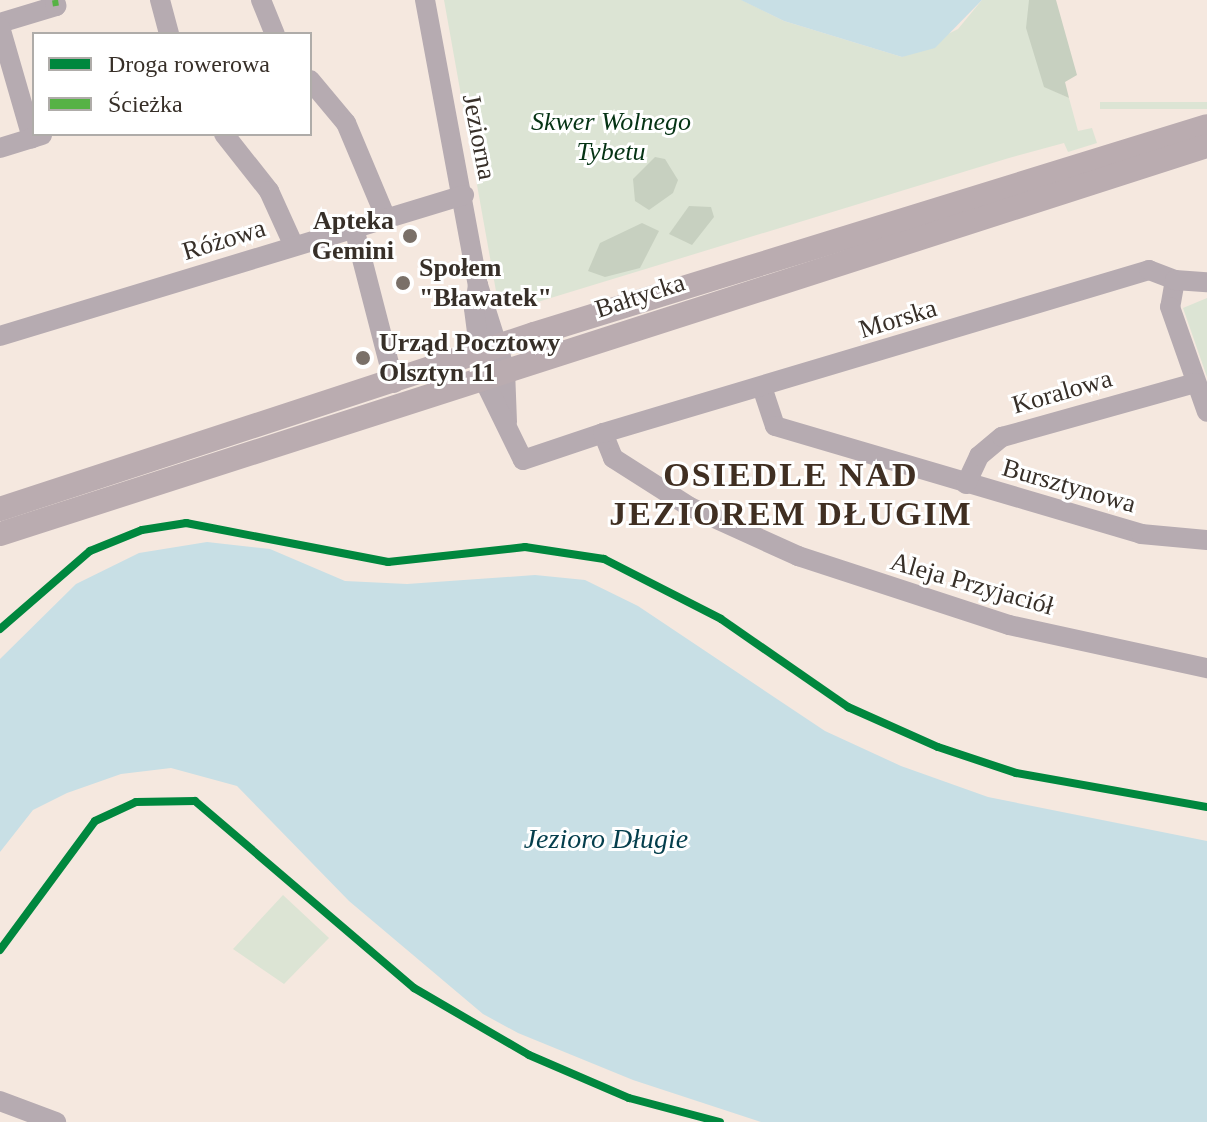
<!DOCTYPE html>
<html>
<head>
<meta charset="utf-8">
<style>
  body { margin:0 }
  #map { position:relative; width:1207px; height:1122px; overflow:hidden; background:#f5e8df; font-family:"Times New Roman",serif }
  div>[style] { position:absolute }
  .green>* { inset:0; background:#dce4d4; transform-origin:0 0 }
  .forest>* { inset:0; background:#c7d0c0 }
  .water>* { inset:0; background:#c8dfe5 }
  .minor>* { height:20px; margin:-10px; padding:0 10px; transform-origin:10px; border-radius:10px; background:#b6abb1 }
  .major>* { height:24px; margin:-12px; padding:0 12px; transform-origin:12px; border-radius:12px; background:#baacb0 }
  .quiet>* { height:6px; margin-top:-3px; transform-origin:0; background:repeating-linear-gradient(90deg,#56b245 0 12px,transparent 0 18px) }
  .cycleway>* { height:8px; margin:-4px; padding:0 4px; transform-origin:4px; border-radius:4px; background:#00873e }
  .dots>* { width:22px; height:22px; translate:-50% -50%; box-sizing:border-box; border:4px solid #fff; border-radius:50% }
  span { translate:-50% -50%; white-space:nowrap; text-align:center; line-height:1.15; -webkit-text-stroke:6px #fff; paint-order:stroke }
  .park-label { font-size:26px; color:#053314; font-style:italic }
  .street-label { font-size:26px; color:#372f28 }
  .poi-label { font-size:26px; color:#372f28; font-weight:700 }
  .right { translate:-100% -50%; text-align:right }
  .left { translate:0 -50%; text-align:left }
  .water-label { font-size:28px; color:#043e4c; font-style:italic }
  .district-label { font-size:34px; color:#402f22; font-weight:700; letter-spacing:2px }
  .legend { position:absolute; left:32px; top:32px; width:280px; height:104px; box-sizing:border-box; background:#fff; border:2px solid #afaca9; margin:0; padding:10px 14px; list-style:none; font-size:24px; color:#372f28 }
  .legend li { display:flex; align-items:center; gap:16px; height:40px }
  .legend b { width:40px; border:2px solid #afaca9 }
</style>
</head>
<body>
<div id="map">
  <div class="green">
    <i style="clip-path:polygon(444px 0,742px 0,784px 21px,902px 57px,958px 29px,982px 0,1032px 0,1050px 89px,1069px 98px,1078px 131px,1092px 128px,1097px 143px,1068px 152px,1064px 143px,1009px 158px,531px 304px,499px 308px)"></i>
    <i style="left:1207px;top:102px;width:7px;height:107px;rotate:90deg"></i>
    <i style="clip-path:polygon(1207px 298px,1207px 377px,1183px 308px)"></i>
    <i style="clip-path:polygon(283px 895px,329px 938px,284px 984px,233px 949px)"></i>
  </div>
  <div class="forest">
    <i style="clip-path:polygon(1029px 0,1056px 0,1077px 75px,1065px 82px,1069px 98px,1044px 87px,1026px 28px)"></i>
    <i style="clip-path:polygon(655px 157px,665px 159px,678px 180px,673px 193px,649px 210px,635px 201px,633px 179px)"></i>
    <i style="clip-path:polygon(689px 206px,711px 207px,714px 217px,692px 245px,669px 234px)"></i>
    <i style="clip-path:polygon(642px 223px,659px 231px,640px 268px,605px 277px,588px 271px,600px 243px)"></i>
  </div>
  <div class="water">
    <i style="clip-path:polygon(741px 0,982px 0,935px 48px,902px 57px,784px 21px)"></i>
    <i style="clip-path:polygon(207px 542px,270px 549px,345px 581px,407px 584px,535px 575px,585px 580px,638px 606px,825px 731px,901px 766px,988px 797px,1207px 841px,1207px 1122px,761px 1122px,633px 1080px,518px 1033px,483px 1014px,349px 901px,237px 786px,171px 768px,121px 774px,67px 793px,33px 810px,0 852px,0 659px,76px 584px,139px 553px)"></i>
  </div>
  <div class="minor">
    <i style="left:160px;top:0;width:35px;rotate:75deg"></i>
    <i style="left:261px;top:0;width:37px;rotate:68deg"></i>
    <i style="left:425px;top:0;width:290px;rotate:79.5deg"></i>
    <i style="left:478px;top:285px;width:89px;rotate:72.4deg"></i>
    <i style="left:505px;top:370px;width:52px;rotate:87.8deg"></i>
    <i style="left:0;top:23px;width:59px;rotate:-16.9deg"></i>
    <i style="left:56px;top:6px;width:6px;rotate:-99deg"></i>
    <i style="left:0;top:27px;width:116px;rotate:73.9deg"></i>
    <i style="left:310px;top:80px;width:56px;rotate:50.1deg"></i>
    <i style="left:346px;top:123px;width:101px;rotate:67.2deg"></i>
    <i style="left:224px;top:134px;width:73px;rotate:51.7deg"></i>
    <i style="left:269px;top:191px;width:60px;rotate:65.6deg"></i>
    <i style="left:0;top:148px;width:44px;rotate:-17.2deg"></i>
    <i style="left:354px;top:228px;width:160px;rotate:75.5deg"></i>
    <i style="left:1175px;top:280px;width:27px;rotate:100deg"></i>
    <i style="left:1170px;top:307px;width:111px;rotate:70.6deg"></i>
    <i style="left:478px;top:285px;width:24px;rotate:99deg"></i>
    <i style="left:474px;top:309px;width:70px;rotate:82.6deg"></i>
    <i style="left:483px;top:378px;width:91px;rotate:64deg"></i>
    <i style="left:523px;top:460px;width:84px;rotate:-18.6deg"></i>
    <i style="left:603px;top:433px;width:27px;rotate:68deg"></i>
    <i style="left:613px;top:458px;width:91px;rotate:32.5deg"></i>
    <i style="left:690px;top:507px;width:119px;rotate:24.4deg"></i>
    <i style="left:798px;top:556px;width:222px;rotate:18.1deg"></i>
    <i style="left:1009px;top:625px;width:203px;rotate:12.3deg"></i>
    <i style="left:0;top:336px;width:485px;rotate:-16.9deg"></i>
    <i style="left:762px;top:387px;width:41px;rotate:71.6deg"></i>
    <i style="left:775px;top:426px;width:382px;rotate:16.4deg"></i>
    <i style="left:1141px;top:534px;width:66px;rotate:5.2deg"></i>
    <i style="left:603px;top:433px;width:570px;rotate:-16.62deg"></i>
    <i style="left:1149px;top:270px;width:28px;rotate:21deg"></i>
    <i style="left:1175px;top:280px;width:32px;rotate:4deg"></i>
    <i style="left:966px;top:484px;width:31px;rotate:-65deg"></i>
    <i style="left:979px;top:456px;width:30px;rotate:-40deg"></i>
    <i style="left:1002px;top:437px;width:201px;rotate:-15.6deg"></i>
    <i style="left:0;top:1101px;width:60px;rotate:20.6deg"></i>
  </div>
  <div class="major">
    <i style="left:0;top:509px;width:562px;rotate:-18.14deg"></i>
    <i style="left:534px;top:334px;width:704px;rotate:-17.17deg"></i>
    <i style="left:0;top:534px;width:1268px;rotate:-17.82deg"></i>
  </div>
  <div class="quiet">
    <i style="left:55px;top:0;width:6px;rotate:81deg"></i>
  </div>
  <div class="cycleway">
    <i style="left:0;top:629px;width:119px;rotate:-40.9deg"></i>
    <i style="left:90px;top:551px;width:56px;rotate:-22deg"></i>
    <i style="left:142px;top:530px;width:45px;rotate:-9deg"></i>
    <i style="left:186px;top:523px;width:206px;rotate:10.9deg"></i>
    <i style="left:388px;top:562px;width:138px;rotate:-6.2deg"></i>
    <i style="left:525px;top:547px;width:80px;rotate:8.6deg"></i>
    <i style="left:604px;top:559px;width:131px;rotate:27.1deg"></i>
    <i style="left:721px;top:619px;width:155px;rotate:34.7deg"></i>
    <i style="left:848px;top:707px;width:98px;rotate:24deg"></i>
    <i style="left:938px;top:747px;width:82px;rotate:18.4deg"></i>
    <i style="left:1016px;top:773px;width:194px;rotate:10.1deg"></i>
    <i style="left:0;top:950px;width:160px;rotate:-53.6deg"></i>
    <i style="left:95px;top:821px;width:45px;rotate:-24.9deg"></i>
    <i style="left:136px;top:802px;width:59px;rotate:-1deg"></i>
    <i style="left:195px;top:801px;width:288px;rotate:40.5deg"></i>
    <i style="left:414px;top:988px;width:133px;rotate:30.2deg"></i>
    <i style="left:529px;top:1055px;width:109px;rotate:23.3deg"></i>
    <i style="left:629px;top:1098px;width:94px;rotate:14.8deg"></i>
  </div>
  <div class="dots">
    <i style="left:410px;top:236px;background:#7a7068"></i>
    <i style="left:403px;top:283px;background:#7a7068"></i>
    <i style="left:363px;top:358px;background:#7a7068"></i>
  </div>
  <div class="park-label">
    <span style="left:611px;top:137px">Skwer Wolnego<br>Tybetu</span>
  </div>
  <div class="street-label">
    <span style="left:479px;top:137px;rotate:79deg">Jeziorna</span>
    <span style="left:224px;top:240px;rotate:-17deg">Różowa</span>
    <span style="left:640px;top:296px;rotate:-18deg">Bałtycka</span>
    <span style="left:898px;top:319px;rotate:-17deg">Morska</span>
    <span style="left:1062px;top:392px;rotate:-16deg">Koralowa</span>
    <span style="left:1069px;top:486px;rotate:16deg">Bursztynowa</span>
    <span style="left:972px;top:584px;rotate:16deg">Aleja Przyjaciół</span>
  </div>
  <div class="poi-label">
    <span class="right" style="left:394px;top:236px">Apteka<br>Gemini</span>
    <span class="left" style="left:419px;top:283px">Społem<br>"Bławatek"</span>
    <span class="left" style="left:379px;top:358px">Urząd Pocztowy<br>Olsztyn 11</span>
  </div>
  <div class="water-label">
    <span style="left:606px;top:839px">Jezioro Długie</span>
  </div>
  <div class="district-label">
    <span style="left:791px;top:494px">OSIEDLE NAD<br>JEZIOREM DŁUGIM</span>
  </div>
  <ul class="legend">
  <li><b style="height:10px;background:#00873e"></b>Droga rowerowa</li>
  <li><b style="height:10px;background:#56b245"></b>Ścieżka</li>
  </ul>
</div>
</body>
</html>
